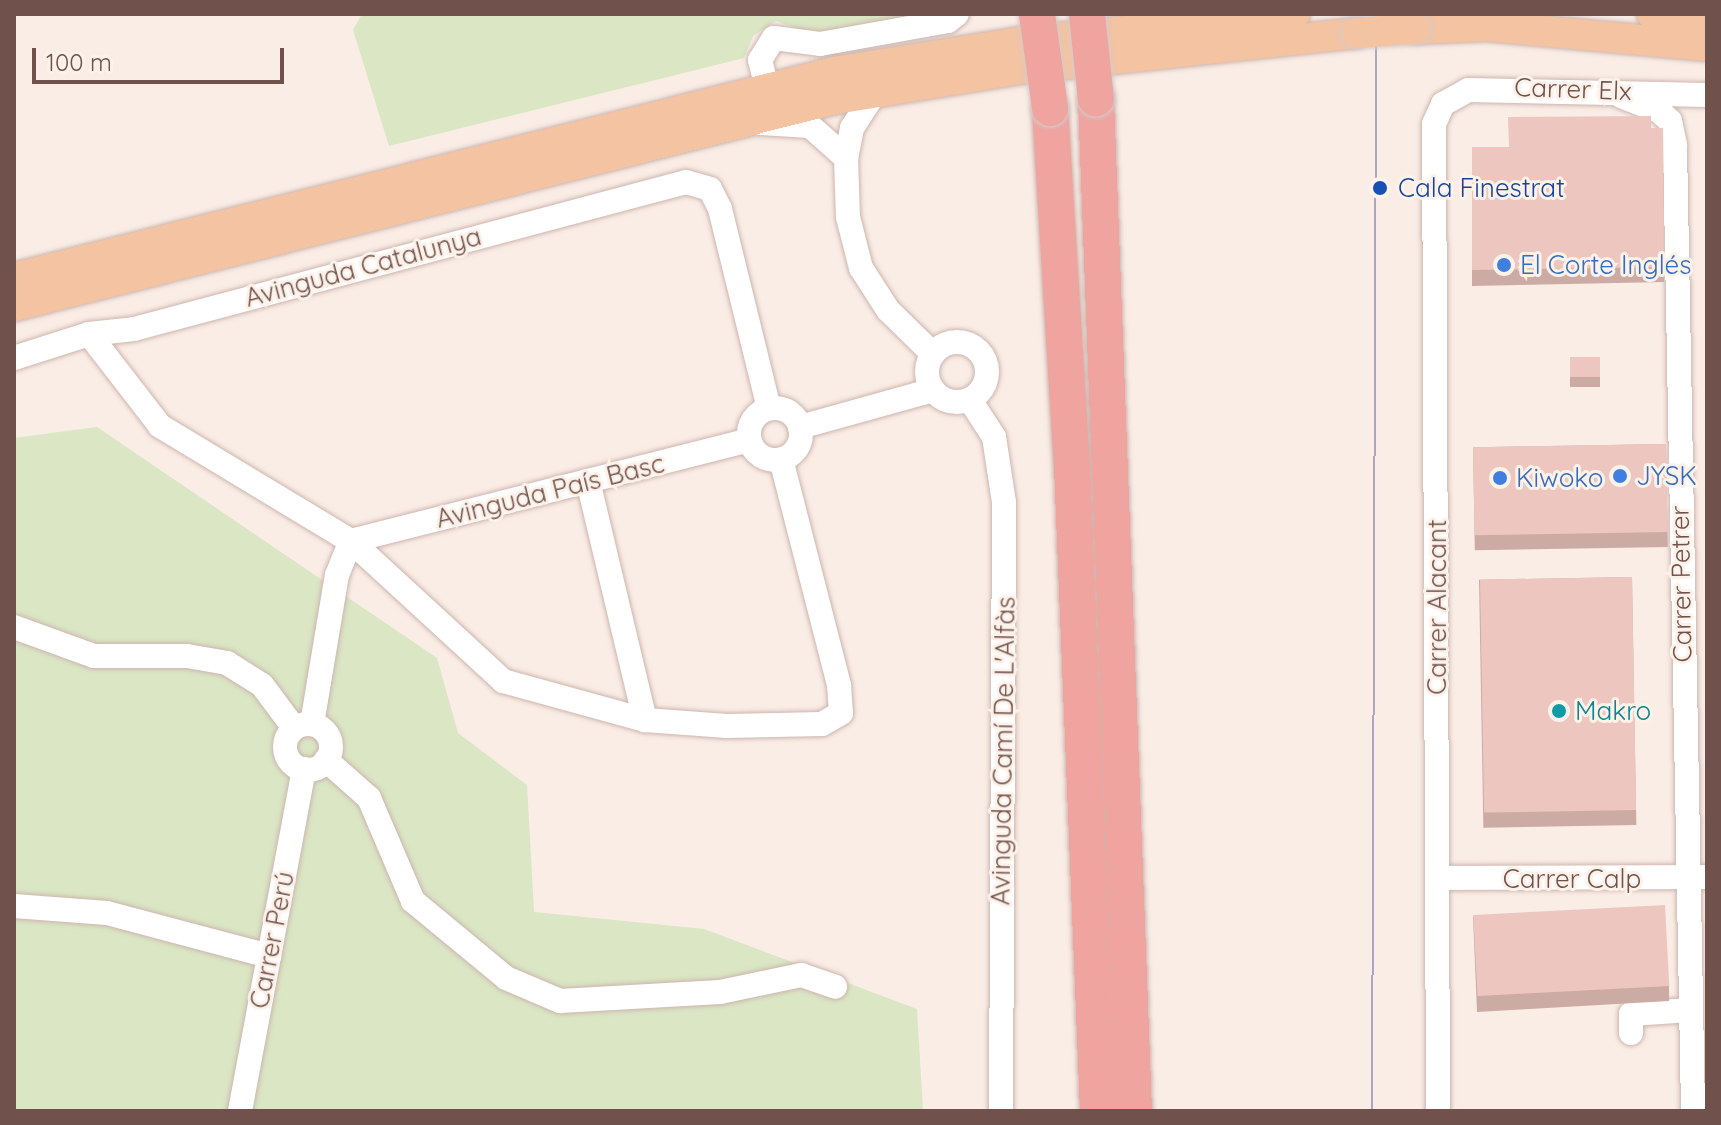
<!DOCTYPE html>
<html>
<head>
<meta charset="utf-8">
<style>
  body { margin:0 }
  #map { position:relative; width:1721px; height:1125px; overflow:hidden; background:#faede5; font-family:Quicksand,sans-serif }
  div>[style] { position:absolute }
  .green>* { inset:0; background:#dae6c4 }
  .roads { filter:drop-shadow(0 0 2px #cdb5af) drop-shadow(0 0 2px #cdb5af) }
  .minor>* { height:24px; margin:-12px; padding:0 12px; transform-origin:12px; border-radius:12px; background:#fff }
  .minor>.ring { margin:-12px; padding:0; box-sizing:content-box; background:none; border:24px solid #fff; border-radius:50% }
  .major>* { height:30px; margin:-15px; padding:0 15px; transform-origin:15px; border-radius:15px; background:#f4c3a2 }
  .highway>* { height:36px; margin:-18px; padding:0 18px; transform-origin:18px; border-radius:18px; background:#efa4a0 }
  .tram>* { height:2px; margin:-1px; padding:0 1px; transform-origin:1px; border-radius:1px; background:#aea4c3 }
  .bridges { filter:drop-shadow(0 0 2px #d4cbc9) drop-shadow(0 0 2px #d4cbc9) }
  .major-bridge>* { height:30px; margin:-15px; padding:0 15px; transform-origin:15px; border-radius:15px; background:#f4c3a2 }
  .highway-bridge>* { height:36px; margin:-18px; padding:0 18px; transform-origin:18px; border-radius:18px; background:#efa4a0 }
  .wall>* { inset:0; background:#ccaba4; transform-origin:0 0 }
  .building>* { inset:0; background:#edc7bf; transform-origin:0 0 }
  .dots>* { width:22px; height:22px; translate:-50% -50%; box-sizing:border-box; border:4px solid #fdf2ea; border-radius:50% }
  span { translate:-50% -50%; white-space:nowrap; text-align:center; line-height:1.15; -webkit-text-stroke:6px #fdf2ea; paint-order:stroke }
  .street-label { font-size:26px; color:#71514c }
  .transit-label { font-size:26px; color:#164399 }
  .left { translate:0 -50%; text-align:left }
  .shop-label { font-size:26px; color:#366cbe }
  .culture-label { font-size:26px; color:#0d838f }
  .frame { position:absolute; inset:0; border:16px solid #71514c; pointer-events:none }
  .scale { position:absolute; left:32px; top:48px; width:252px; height:36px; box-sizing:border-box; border:4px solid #71514c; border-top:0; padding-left:10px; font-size:24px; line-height:28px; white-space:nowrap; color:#71514c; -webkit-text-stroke:6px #fdf2ea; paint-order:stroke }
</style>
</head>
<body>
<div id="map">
  <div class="green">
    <i style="clip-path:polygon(362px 14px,944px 14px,810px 33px,776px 21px,753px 36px,744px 58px,389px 146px,353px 30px)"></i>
    <i style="clip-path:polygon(97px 427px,437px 658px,458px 733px,527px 785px,534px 912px,704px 929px,917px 1009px,923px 1111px,14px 1111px,14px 438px)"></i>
  </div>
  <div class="roads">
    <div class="minor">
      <i style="left:767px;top:88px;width:29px;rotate:-104deg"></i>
      <i style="left:760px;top:60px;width:26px;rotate:-58deg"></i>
      <i style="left:774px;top:38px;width:46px;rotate:7.4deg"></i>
      <i style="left:820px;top:44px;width:130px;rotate:-10.2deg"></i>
      <i style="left:948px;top:21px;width:11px;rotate:-38deg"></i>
      <i style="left:876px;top:91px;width:44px;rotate:123deg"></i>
      <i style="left:852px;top:128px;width:31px;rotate:101deg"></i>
      <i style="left:846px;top:158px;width:59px;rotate:88.1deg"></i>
      <i style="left:848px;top:217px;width:53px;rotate:75.7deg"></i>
      <i style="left:861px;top:268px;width:50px;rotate:57.3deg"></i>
      <i style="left:888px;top:310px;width:63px;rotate:44.4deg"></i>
      <i style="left:1621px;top:96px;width:41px;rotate:21.5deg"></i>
      <i style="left:1659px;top:111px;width:15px;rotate:42deg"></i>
      <i style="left:1670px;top:121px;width:25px;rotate:78deg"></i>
      <i style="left:1675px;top:145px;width:966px;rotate:88.93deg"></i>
      <i style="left:761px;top:123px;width:49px;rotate:3.5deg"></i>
      <i style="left:810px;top:126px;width:48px;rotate:41.6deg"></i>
      <i style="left:89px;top:334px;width:116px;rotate:52.3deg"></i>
      <i style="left:160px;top:426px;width:223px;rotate:31.1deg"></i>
      <i style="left:351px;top:541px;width:207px;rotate:42.6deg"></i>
      <i style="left:503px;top:681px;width:147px;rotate:15.4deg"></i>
      <i style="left:645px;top:720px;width:82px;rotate:4.2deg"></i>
      <i style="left:727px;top:726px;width:95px;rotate:-1.2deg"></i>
      <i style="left:822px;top:724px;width:22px;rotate:-30deg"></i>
      <i style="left:841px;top:713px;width:28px;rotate:-94deg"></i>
      <i style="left:839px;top:685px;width:233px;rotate:-104.4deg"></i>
      <i class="ring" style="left:927px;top:342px;width:36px;height:36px"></i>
      <i style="left:14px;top:358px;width:79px;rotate:-17.7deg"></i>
      <i style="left:89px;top:334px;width:45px;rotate:-6.3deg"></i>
      <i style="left:134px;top:329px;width:571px;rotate:-14.91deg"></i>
      <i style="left:686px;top:182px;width:25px;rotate:16deg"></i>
      <i style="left:710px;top:189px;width:22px;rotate:63deg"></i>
      <i style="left:720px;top:209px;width:205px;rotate:76.2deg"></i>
      <i style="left:970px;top:400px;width:44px;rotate:57deg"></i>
      <i style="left:994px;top:437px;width:66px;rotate:81.3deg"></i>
      <i style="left:1004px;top:502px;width:609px;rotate:90.28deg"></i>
      <i class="ring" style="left:749px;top:408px;width:28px;height:28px"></i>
      <i style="left:800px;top:427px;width:138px;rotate:-15.5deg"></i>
      <i style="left:588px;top:481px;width:246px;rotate:76.6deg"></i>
      <i style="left:14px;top:627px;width:85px;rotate:19.9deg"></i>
      <i style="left:94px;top:656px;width:93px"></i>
      <i style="left:187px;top:656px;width:41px;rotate:9.9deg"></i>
      <i style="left:227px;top:663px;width:41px;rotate:32.2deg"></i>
      <i style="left:262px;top:685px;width:54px;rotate:53.3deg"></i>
      <i style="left:312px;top:724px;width:151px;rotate:-80.5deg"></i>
      <i style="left:337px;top:575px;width:37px;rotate:-68deg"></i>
      <i style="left:351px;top:541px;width:411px;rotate:-14.2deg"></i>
      <i class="ring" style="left:285px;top:724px;width:22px;height:22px"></i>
      <i style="left:326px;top:760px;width:57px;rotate:41.5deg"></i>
      <i style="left:369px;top:798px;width:112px;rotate:66.9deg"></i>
      <i style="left:413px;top:901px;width:121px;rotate:39.6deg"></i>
      <i style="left:506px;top:978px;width:59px;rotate:23.1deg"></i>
      <i style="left:560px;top:1001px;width:160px;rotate:-3.2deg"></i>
      <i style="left:720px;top:992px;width:83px;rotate:-11.9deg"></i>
      <i style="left:801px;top:975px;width:36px;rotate:19deg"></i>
      <i style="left:1438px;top:878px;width:269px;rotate:-0.2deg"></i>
      <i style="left:14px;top:906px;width:93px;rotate:4.3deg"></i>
      <i style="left:107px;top:913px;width:168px;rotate:14.9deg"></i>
      <i style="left:1631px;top:1033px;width:19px;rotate:-90deg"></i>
      <i style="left:1631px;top:1014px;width:60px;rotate:-3.8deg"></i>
      <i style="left:240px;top:1111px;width:348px;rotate:-79.4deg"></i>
      <i style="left:1438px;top:1111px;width:987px;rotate:-90.23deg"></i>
      <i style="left:1434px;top:124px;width:22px;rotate:-66deg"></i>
      <i style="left:1443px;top:104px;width:29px;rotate:-29deg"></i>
      <i style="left:1468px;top:90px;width:239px;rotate:1.2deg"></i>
    </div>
    <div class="major">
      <i style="left:1652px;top:14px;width:55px;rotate:6.2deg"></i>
      <i style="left:1416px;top:29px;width:71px;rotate:-2.4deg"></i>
      <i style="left:1487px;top:26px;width:221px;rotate:5.2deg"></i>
      <i style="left:14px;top:278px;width:846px;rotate:-14.09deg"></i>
      <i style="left:835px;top:72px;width:193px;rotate:-9.2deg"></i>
      <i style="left:1026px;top:41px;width:270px;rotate:-5.7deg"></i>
      <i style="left:14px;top:306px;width:847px;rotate:-14.15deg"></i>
      <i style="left:835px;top:99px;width:187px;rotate:-9.2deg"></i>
      <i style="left:1020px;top:69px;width:338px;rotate:-6.1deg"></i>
    </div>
    <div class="highway">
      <i style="left:1096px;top:99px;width:1013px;rotate:87.85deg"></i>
      <i style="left:1050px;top:108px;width:359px;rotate:86.5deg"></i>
      <i style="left:1072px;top:466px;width:646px;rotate:87.69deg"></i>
    </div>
  </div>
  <div class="tram">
    <i style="left:1372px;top:1111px;width:1065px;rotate:-89.78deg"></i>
  </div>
  <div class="bridges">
    <div class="major-bridge">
      <i style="left:1356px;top:33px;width:60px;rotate:-3.8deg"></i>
    </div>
    <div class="highway-bridge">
      <i style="left:1037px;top:14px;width:95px;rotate:82.1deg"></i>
      <i style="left:1087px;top:14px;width:85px;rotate:84deg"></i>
    </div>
  </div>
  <div class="wall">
    <i style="clip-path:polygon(1651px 128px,1663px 128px,1664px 282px,1472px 286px,1472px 147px,1509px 147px)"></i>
    <i style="left:1600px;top:357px;width:30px;height:30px;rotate:90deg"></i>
    <i style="left:1666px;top:444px;width:103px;height:193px;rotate:89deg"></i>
    <i style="left:1632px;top:577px;width:248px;height:153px;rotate:89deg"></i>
    <i style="clip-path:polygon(1473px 916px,1669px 986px,1669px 1001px,1477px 1012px)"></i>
  </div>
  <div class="building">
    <i style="clip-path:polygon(1651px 116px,1651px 128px,1663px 128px,1664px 267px,1472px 270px,1472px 147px,1509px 147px,1508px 117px)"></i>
    <i style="clip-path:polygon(1707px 325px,1707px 822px,1706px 822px)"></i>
    <i style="left:1600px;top:357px;width:20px;height:30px;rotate:90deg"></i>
    <i style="left:1666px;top:444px;width:88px;height:193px;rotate:89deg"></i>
    <i style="left:1632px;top:577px;width:233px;height:152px;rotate:89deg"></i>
    <i style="left:1665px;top:905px;width:81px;height:192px;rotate:87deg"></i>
  </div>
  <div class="dots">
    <i style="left:1380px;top:188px;background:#1a4fb4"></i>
    <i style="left:1504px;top:265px;background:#3f7fe0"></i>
    <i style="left:1620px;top:476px;background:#3f7fe0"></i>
    <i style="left:1500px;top:478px;background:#3f7fe0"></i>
    <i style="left:1559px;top:711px;background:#0f9aa8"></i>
  </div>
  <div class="street-label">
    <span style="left:1573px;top:89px;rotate:2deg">Carrer Elx</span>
    <span style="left:363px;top:267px;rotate:-15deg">Avinguda Catalunya</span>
    <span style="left:550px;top:491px;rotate:-14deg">Avinguda País Basc</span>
    <span style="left:1681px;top:584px;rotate:-91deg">Carrer Petrer</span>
    <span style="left:1437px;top:607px;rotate:-90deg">Carrer Alacant</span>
    <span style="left:1003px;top:751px;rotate:-89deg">Avinguda Camí De L'Alfàs</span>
    <span style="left:1572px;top:879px">Carrer Calp</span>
    <span style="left:272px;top:940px;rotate:-79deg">Carrer Perú</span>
  </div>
  <div class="transit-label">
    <span class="left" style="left:1398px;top:188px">Cala Finestrat</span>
  </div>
  <div class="shop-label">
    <span class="left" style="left:1520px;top:265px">El Corte Inglés</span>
    <span class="left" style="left:1636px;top:476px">JYSK</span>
    <span class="left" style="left:1516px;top:478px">Kiwoko</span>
  </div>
  <div class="culture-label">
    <span class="left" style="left:1575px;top:711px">Makro</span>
  </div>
  <div class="frame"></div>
  <div class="scale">100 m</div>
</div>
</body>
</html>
